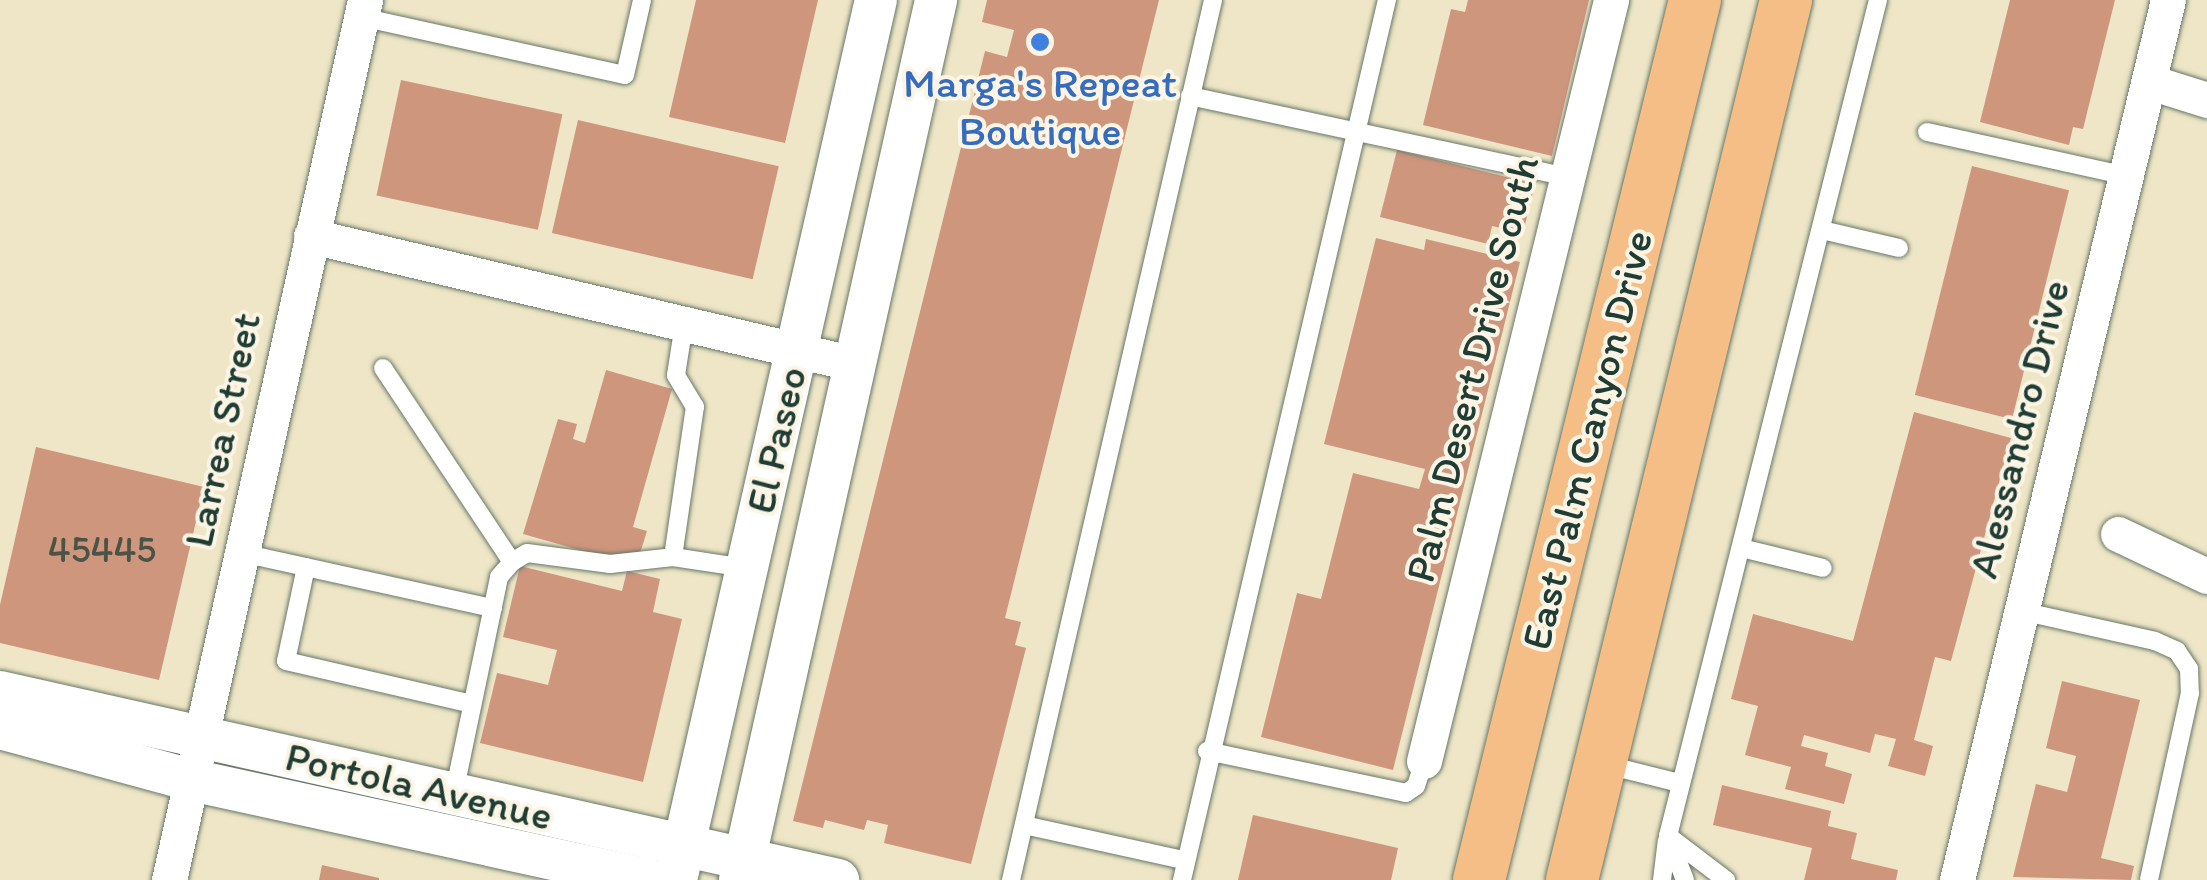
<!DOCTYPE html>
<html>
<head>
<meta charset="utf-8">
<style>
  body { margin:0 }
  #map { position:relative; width:2207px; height:880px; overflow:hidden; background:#eee6c7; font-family:Itim,sans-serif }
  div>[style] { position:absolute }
  .building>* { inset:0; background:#cf967e; transform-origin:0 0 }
  .roads { filter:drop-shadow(0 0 2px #677867) drop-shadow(0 0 2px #677867) }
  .service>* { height:18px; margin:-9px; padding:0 9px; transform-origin:9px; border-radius:9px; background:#fff }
  .minor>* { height:35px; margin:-17.5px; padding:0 17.5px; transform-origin:17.5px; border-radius:17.5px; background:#fff }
  .tertiary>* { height:42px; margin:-21px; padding:0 21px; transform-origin:21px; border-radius:21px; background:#fff }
  .primary>* { height:52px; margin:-26px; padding:0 26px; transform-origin:26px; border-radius:26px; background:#f6be87 }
  .dots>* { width:28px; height:28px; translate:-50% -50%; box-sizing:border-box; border:5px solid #fcf5e5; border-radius:50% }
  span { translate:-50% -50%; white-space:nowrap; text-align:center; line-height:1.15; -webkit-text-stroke:8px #fcf5e5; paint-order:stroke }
  .number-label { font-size:38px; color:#4b5346 }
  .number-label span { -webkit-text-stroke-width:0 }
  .shop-label { font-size:42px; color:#366cbe }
  .street-label { font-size:42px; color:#1f3d34 }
</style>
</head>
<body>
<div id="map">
  <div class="building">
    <i style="clip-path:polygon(696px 0,818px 0,785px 143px,669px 117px)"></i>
    <i style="clip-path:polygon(987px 0,1159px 0,1005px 618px,1021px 622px,1015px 645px,1026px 648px,971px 864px,884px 843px,888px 825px,867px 820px,864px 830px,825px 820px,823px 828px,793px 821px,985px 51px,1007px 57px,1014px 30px,982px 22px)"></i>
    <i style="clip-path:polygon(1468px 0,1589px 0,1552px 156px,1423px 125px,1451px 9px,1465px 12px)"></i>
    <i style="clip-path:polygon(2010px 0,2115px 0,2083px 129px,2073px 127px,2069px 145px,1980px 122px)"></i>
    <i style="left:401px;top:80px;width:165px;height:118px;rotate:12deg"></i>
    <i style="left:578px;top:120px;width:206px;height:116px;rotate:13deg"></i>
    <i style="clip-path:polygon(1397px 150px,1535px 184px,1523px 233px,1492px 226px,1488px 244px,1380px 217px)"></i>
    <i style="left:1972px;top:166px;width:100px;height:236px;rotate:14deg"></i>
    <i style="clip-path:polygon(1376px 238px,1424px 250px,1426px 239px,1520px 262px,1393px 770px,1261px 737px,1297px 593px,1321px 599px,1353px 473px,1419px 489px,1425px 469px,1324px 444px)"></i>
    <i style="clip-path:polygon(606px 370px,672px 389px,633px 527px,647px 531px,636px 566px,523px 534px,558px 419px,577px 424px,573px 439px,585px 443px)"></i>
    <i style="clip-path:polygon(1914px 412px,2011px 438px,1951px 661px,1935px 657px,1914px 740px,1933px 746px,1925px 776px,1888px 766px,1896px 739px,1875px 734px,1870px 753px,1804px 735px,1801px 746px,1828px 753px,1825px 766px,1852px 774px,1844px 804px,1785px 789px,1791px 767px,1745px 755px,1758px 706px,1731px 699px,1753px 614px,1853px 641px)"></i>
    <i style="clip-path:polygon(36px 447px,204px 487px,159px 680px,0 643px,0 605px)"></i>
    <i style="clip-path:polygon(520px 566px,622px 591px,627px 571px,660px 579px,653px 612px,682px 619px,643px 782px,480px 743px,497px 673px,548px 685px,557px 650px,503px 637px)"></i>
    <i style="clip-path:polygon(2062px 681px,2140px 700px,2101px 858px,2134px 866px,2131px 880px,2013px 877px,2036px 784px,2067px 792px,2076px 756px,2046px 748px)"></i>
    <i style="clip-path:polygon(1722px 785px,1831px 811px,1828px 826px,1857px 833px,1851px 859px,1898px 870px,1896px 880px,1804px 880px,1812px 848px,1713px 825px)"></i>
    <i style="clip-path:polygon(1253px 815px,1398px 848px,1391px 880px,1238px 880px)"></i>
    <i style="clip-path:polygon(322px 865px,379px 878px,379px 880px,319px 880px)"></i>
  </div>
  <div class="roads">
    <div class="service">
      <i style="left:361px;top:17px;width:270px;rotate:12.4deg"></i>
      <i style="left:625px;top:75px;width:77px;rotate:-77.2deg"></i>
      <i style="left:1190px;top:96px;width:382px;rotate:12.1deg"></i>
      <i style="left:1927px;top:132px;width:205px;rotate:12.4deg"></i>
      <i style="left:1822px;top:230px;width:79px;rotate:13.2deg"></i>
      <i style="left:383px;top:368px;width:233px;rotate:56.4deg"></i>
      <i style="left:1741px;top:548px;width:84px;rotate:13.7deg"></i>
      <i style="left:242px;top:553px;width:257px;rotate:12.4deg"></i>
      <i style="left:673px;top:557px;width:152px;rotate:-81.7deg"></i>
      <i style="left:695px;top:407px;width:37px;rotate:-121deg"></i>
      <i style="left:676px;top:375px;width:52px;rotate:-81.1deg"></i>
      <i style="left:306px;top:567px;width:96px;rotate:102deg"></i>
      <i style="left:286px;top:661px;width:191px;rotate:13deg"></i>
      <i style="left:2021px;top:611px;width:137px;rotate:12.6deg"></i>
      <i style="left:2155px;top:641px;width:24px;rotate:24deg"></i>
      <i style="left:2177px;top:651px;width:22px;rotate:56deg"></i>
      <i style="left:2189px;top:669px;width:24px;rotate:88deg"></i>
      <i style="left:2190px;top:693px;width:191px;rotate:102.4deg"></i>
      <i style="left:1207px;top:751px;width:203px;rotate:11.9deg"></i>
      <i style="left:1406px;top:793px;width:12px;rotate:-35deg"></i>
      <i style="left:1416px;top:786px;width:26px;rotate:-72deg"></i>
      <i style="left:1603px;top:764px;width:79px;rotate:13.9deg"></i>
      <i style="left:454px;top:793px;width:221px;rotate:-78.2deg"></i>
      <i style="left:499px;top:577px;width:20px;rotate:-49deg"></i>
      <i style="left:512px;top:562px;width:17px;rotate:-31deg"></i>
      <i style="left:527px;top:553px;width:84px;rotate:7.5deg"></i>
      <i style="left:610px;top:564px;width:63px;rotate:-6.3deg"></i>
      <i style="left:673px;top:557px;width:74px;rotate:8.6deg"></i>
      <i style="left:1024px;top:825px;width:163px;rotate:12.4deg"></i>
      <i style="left:1668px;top:836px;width:73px;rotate:37.2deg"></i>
      <i style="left:1011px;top:880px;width:903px;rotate:-77.07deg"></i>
      <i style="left:1182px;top:880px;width:904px;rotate:-76.89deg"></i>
      <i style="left:1662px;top:880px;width:39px;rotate:-83deg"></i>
      <i style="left:1685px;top:880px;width:47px;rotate:-111.1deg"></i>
      <i style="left:1668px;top:836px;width:862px;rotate:-75.9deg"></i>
    </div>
    <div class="minor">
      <i style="left:2150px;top:82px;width:60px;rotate:17.5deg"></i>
      <i style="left:311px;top:236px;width:559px;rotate:13.24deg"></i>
      <i style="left:2118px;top:534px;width:98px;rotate:25.3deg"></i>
      <i style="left:1424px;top:761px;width:784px;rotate:-76.19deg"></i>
      <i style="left:169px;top:880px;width:902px;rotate:-77.44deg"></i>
      <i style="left:1957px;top:880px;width:905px;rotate:-76.52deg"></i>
    </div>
    <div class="tertiary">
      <i style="left:0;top:692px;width:859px;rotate:12.64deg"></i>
      <i style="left:0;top:728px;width:198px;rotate:15.2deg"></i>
      <i style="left:191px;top:780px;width:469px;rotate:12.3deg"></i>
      <i style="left:676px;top:880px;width:902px;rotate:-77.2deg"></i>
      <i style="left:740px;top:880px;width:902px;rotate:-77.44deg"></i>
    </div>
    <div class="primary">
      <i style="left:1479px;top:880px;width:906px;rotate:-76.21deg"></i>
      <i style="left:1572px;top:880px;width:906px;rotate:-76.33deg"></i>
    </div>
  </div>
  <div class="dots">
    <i style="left:1040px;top:42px;background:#3f7fe0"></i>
  </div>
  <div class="number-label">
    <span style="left:102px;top:550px">45445</span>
  </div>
  <div class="shop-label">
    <span style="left:1040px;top:107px">Marga's Repeat<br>Boutique</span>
  </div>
  <div class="street-label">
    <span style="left:1472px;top:369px;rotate:-76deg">Palm Desert Drive South</span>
    <span style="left:2019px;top:429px;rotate:-76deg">Alessandro Drive</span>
    <span style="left:222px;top:430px;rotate:-78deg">Larrea Street</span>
    <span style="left:776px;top:440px;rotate:-77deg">El Paseo</span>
    <span style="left:1587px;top:440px;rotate:-76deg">East Palm Canyon Drive</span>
    <span style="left:419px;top:786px;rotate:13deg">Portola Avenue</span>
  </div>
</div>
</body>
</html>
